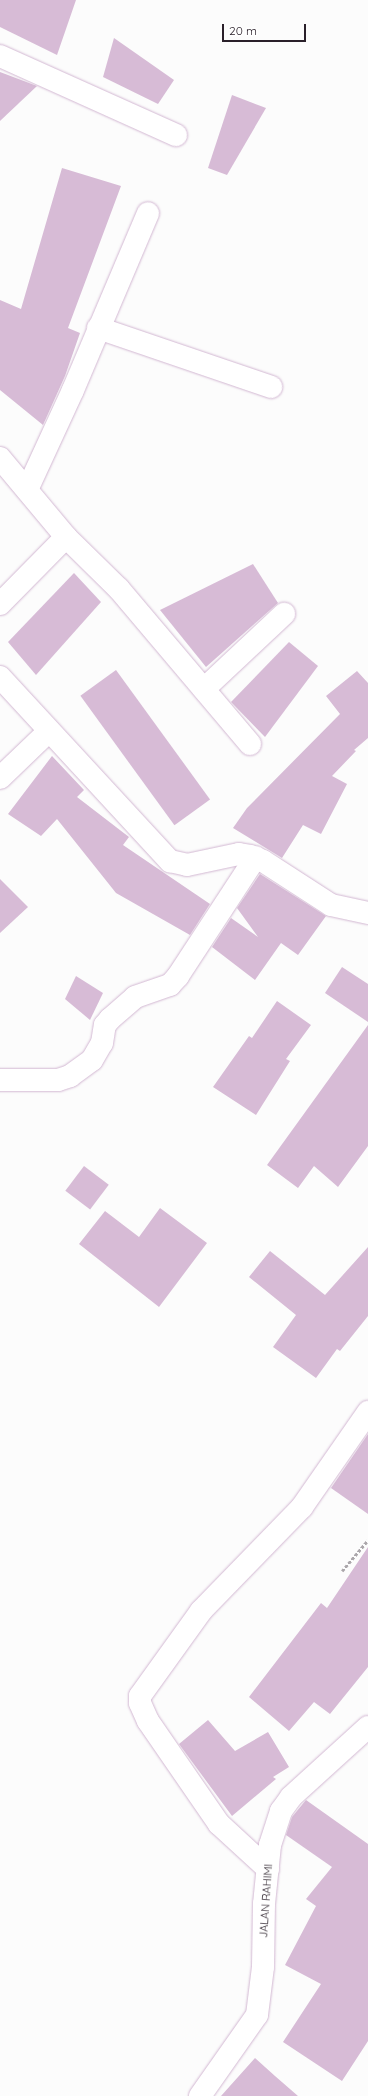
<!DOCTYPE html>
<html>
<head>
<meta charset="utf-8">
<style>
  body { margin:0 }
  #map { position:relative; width:368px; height:2096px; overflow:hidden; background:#fcfcfc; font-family:Quicksand,sans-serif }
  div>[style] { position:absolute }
  .building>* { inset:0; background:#d7bbd6; transform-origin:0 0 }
  .path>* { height:2.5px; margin-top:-1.25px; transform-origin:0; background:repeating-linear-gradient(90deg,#aba7ab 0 3px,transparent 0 5px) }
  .roads { filter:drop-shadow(0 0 1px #d2b7d2) drop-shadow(0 0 1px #d2b7d2) }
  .minor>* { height:22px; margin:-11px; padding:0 11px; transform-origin:11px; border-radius:11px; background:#fff }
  span { translate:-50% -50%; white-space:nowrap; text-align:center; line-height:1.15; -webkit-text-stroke:3px #fff; paint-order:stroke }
  .street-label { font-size:11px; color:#2a202a }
  .scale { position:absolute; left:222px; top:24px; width:84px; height:18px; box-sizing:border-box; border:2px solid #2a202a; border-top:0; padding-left:5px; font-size:12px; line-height:14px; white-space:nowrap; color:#2a202a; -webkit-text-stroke:3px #fff; paint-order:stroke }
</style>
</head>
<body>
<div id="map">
  <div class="building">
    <i style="clip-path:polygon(0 0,76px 0,57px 55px,0 27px)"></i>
    <i style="clip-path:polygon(114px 38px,174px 80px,158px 104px,103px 77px)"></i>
    <i style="clip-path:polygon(0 72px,37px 86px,0 121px)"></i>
    <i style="clip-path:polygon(232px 95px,266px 108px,227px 175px,208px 168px)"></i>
    <i style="clip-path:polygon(62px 168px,121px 186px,68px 328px,80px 333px,65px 376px,43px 425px,0 390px,0 300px,21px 309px)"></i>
    <i style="clip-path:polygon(253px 564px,278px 603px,206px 667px,160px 610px)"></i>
    <i style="clip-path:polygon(74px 573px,101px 602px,36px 675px,8px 642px)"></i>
    <i style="clip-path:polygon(289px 642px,318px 666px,265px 737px,231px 702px)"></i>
    <i style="left:116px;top:670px;width:160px;height:44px;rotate:54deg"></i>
    <i style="clip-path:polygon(357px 671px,368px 683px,368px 738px,354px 750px,356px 751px,332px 776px,347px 784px,321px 834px,303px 825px,282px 858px,233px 828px,247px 808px,340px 714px,326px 696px)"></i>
    <i style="clip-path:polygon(52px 756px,84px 790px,77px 797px,129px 837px,123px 845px,210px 904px,190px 935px,116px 893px,57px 819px,41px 836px,8px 814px)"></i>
    <i style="clip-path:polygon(260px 874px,326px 916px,298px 955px,281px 943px,255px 980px,212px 947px,231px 918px,258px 937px,237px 908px)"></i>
    <i style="clip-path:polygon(0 879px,28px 907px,0 933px)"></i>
    <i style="clip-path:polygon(342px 967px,368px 984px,368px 1022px,325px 993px)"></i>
    <i style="clip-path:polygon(76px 976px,103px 993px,90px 1020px,65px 999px)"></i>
    <i style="clip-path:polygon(277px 1001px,311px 1025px,286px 1059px,290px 1061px,256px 1115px,213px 1087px,249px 1036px,252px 1038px)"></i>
    <i style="clip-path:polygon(368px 1025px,368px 1146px,338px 1187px,314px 1166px,298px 1188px,267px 1165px)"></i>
    <i style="left:84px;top:1166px;width:31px;height:31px;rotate:37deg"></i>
    <i style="clip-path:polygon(160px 1208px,207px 1243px,159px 1307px,79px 1244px,105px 1211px,139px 1237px)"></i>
    <i style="clip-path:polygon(368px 1247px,368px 1316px,340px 1351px,337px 1349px,316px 1378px,273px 1347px,296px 1315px,249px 1277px,270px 1251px,325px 1295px)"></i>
    <i style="clip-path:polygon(368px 1434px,368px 1514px,331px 1488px)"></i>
    <i style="clip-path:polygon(368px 1547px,368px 1667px,330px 1714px,314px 1702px,289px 1731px,249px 1697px,321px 1603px,327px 1608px)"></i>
    <i style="clip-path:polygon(208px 1720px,235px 1751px,268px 1732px,289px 1767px,273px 1777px,276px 1779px,232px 1816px,179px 1744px)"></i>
    <i style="clip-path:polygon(306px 1800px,368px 1844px,368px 2041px,342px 2081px,283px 2042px,321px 1984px,285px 1965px,316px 1906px,306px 1899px,332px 1867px,286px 1835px,292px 1817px)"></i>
    <i style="clip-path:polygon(255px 2058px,275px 2076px,298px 2096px,221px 2096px)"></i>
  </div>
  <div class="path">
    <i style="left:342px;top:1571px;width:40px;rotate:-50deg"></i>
  </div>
  <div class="roads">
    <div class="minor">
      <i style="left:0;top:56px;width:193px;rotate:24.2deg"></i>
      <i style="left:98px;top:328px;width:183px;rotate:18.8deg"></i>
      <i style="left:0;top:458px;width:103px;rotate:50.1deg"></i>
      <i style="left:27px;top:490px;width:110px;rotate:-65.3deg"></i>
      <i style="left:73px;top:390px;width:192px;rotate:-67deg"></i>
      <i style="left:0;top:604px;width:94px;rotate:-45.4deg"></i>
      <i style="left:66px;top:537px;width:74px;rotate:44.5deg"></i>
      <i style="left:119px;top:589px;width:203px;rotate:49.8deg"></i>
      <i style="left:0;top:677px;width:251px;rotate:47.3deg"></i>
      <i style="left:170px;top:861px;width:17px;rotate:13deg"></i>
      <i style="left:187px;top:865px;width:53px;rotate:-11.9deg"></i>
      <i style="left:239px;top:854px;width:11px;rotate:10deg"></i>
      <i style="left:250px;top:856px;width:14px;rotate:21deg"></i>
      <i style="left:263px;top:861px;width:81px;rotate:32.9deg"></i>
      <i style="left:331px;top:905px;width:38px;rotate:12deg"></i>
      <i style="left:204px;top:689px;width:110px;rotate:-43.2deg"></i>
      <i style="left:0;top:778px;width:68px;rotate:-43.8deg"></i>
      <i style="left:0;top:1080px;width:58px"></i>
      <i style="left:58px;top:1080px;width:13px;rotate:-18deg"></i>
      <i style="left:70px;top:1076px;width:27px;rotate:-36deg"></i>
      <i style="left:92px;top:1060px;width:20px;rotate:-60deg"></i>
      <i style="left:102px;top:1043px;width:18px;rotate:-81deg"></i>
      <i style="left:105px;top:1025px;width:8px;rotate:-50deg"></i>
      <i style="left:110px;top:1019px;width:33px;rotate:-41deg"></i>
      <i style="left:135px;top:997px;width:37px;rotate:-19deg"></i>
      <i style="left:170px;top:985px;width:12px;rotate:-48deg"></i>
      <i style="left:178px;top:976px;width:142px;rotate:-56.8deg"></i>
      <i style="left:268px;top:1869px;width:67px;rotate:-137.4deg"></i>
      <i style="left:219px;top:1824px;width:125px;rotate:-124.6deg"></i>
      <i style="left:148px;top:1721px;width:20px;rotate:-114deg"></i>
      <i style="left:140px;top:1703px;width:7px;rotate:-90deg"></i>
      <i style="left:140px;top:1696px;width:105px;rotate:-54.3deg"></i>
      <i style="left:201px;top:1611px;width:145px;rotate:-45.8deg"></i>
      <i style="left:302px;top:1507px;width:116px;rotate:-55.2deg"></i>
      <i style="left:200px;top:2096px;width:99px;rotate:-54.9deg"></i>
      <i style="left:257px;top:2015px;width:48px;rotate:-82.9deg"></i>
      <i style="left:263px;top:1967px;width:63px;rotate:-89.1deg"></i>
      <i style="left:264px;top:1904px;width:59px;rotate:-84.2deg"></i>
      <i style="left:270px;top:1845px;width:36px;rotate:-72deg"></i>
      <i style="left:281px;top:1811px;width:17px;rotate:-54deg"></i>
      <i style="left:291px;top:1797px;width:104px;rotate:-42.3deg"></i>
    </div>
  </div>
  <div class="street-label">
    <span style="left:266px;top:1901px;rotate:-86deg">JALAN RAHIMI</span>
  </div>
  <div class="scale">20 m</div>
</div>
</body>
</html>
